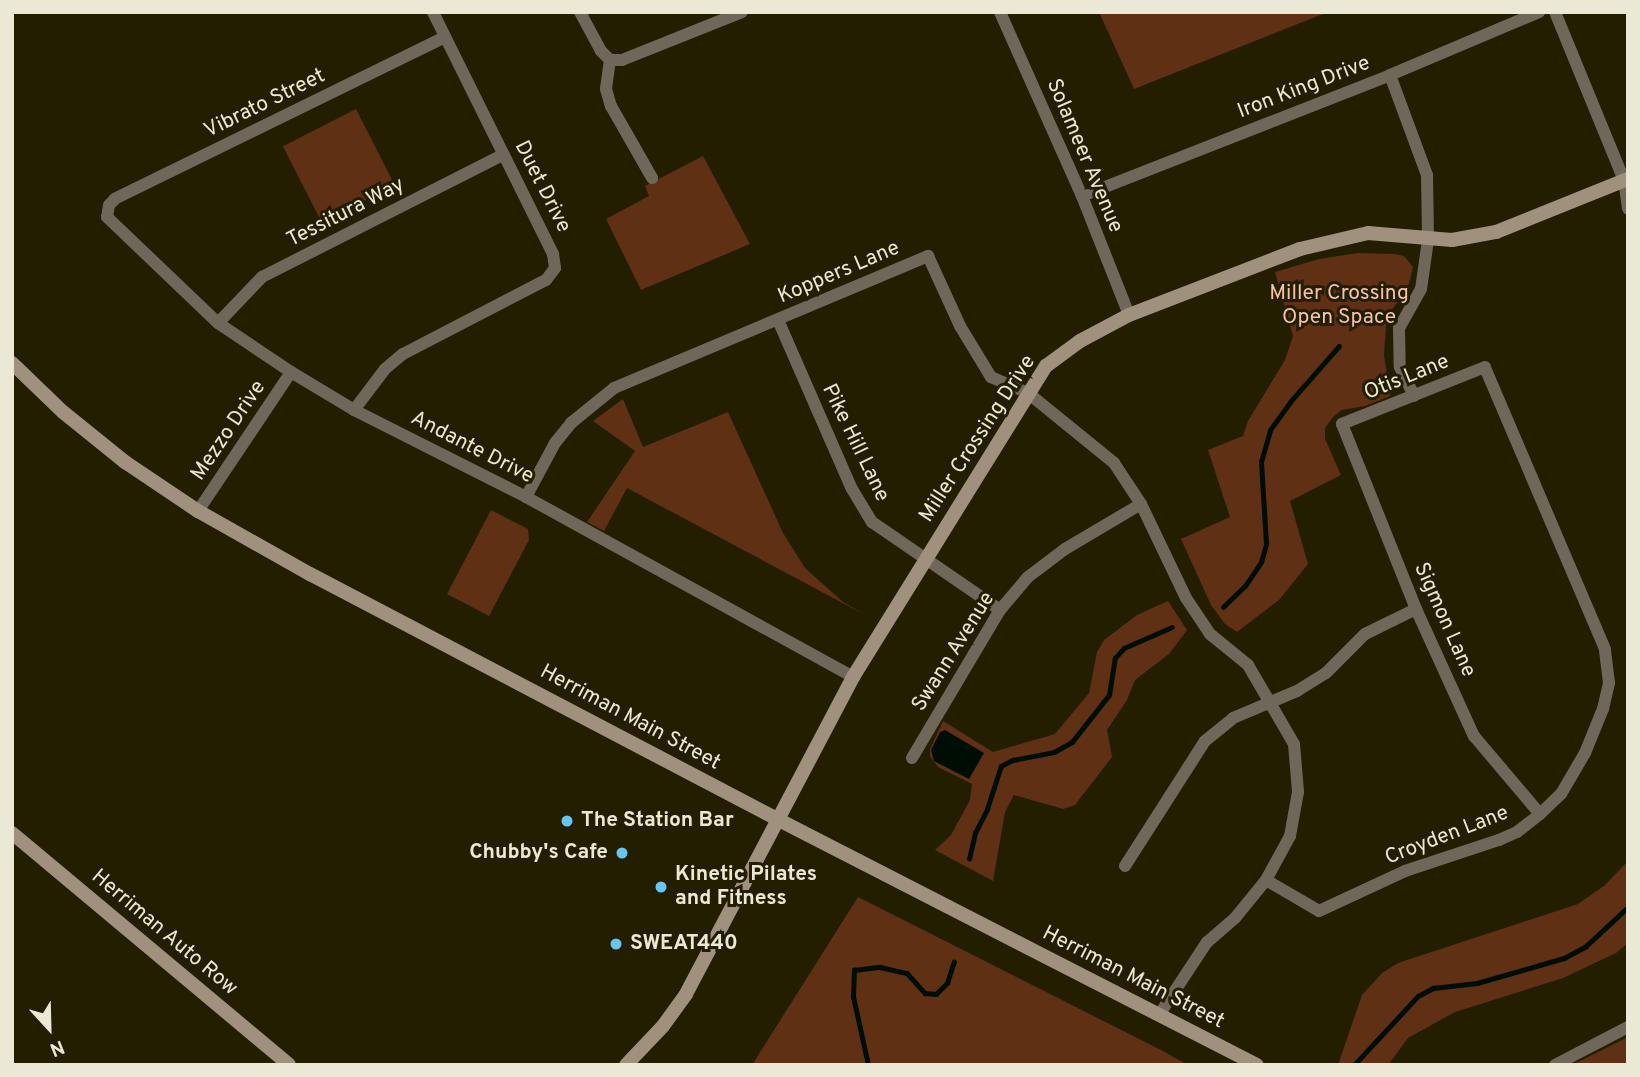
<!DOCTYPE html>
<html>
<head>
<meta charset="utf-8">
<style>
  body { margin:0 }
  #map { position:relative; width:1640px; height:1077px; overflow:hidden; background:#231e00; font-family:Overpass,sans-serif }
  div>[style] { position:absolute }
  .green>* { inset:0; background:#5f3014; transform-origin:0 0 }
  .water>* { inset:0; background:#000d04 }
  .stream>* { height:4.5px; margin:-2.25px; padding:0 2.25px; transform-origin:2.25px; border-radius:2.25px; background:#000d04 }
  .street>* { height:12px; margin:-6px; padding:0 6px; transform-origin:6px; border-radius:6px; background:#70675b }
  .secondary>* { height:14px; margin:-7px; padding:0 7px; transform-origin:7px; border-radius:7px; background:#a0917e }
  .dots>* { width:19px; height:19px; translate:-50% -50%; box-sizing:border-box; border:4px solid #231e00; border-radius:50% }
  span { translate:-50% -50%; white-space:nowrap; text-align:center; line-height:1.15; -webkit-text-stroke:6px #231e00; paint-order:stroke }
  .street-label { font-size:21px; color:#ebe8d6 }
  .park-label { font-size:21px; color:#f7c2a6 }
  .poi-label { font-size:21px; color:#ebe8d6; font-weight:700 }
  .left { translate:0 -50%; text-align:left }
  .right { translate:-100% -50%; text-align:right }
  .frame { position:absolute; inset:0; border:14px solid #ebe8d6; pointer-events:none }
  .north { position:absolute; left:14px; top:993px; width:70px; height:70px; -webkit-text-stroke:5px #231e00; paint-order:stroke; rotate:158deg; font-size:19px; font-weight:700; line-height:28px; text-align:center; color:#ebe8d6 }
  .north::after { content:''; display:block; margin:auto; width:24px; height:32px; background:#ebe8d6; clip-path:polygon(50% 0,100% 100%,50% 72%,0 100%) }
</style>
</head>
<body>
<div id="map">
  <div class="green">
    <i style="clip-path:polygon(1099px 12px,1328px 12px,1134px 89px)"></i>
    <i style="left:356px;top:109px;width:85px;height:82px;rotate:63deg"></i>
    <i style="clip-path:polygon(703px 156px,750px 244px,641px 290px,606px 219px,649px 196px,645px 186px)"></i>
    <i style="clip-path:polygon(1358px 253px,1395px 254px,1404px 256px,1413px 267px,1408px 288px,1391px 311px,1386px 327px,1384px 355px,1390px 396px,1365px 406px,1342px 410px,1333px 417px,1325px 428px,1325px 439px,1341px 475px,1290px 501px,1308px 564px,1279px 600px,1237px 632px,1225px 624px,1211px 605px,1181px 539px,1230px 517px,1208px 450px,1243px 436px,1248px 421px,1285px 360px,1293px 336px,1275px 272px,1319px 259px)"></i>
    <i style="clip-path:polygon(623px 399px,643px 447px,728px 412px,783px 533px,805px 568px,843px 602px,865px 615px,627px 488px,604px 531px,587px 522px,635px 451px,593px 421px)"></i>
    <i style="clip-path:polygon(491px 510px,528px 529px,529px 540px,489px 616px,447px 594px)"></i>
    <i style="clip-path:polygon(1168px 601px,1187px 630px,1169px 654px,1135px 680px,1127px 700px,1107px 730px,1112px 757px,1075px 805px,1063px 809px,1014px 795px,1005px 812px,993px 881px,935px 850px,951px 835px,970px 800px,972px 784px,938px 767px,930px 756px,930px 749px,943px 721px,993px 752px,1055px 734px,1089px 693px,1097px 652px,1104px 640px,1137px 615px)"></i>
    <i style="clip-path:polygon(1628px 861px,1628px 943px,1616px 953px,1563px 978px,1455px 1012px,1408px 1038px,1388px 1065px,1338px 1065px,1362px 995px,1382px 973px,1398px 963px,1578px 904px,1604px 886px)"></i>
    <i style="clip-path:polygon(858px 897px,1161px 1050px,1188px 1065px,752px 1065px)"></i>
    <i style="clip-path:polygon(1628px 1037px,1628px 1065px,1572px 1065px)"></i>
  </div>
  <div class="water">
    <i style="clip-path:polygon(945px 730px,984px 753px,969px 779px,934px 761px,931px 750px,940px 732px)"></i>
  </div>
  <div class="stream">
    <i style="left:1223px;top:607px;width:30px;rotate:-44deg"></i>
    <i style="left:1245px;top:586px;width:29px;rotate:-56deg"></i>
    <i style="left:1261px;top:562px;width:19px;rotate:-74deg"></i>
    <i style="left:1266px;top:544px;width:82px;rotate:-93.5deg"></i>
    <i style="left:1261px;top:462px;width:33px;rotate:-74deg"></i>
    <i style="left:1270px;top:430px;width:34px;rotate:-54deg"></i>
    <i style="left:1290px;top:402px;width:74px;rotate:-48.8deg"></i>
    <i style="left:969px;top:859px;width:27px;rotate:-77deg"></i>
    <i style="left:975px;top:833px;width:27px;rotate:-63deg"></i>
    <i style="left:987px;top:809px;width:45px;rotate:-72deg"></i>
    <i style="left:1001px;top:766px;width:13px;rotate:-27deg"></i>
    <i style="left:1013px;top:760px;width:42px;rotate:-11deg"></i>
    <i style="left:1054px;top:752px;width:21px;rotate:-29deg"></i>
    <i style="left:1072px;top:742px;width:60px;rotate:-51.8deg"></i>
    <i style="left:1109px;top:695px;width:37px;rotate:-81deg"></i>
    <i style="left:1115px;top:658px;width:13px;rotate:-48deg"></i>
    <i style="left:1124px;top:648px;width:52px;rotate:-23.6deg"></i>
    <i style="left:868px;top:1065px;width:70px;rotate:-102.4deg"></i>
    <i style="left:853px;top:997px;width:27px;rotate:-88deg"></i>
    <i style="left:854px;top:970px;width:26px;rotate:-7deg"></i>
    <i style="left:880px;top:967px;width:28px;rotate:13deg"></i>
    <i style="left:907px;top:973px;width:27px;rotate:48deg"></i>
    <i style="left:925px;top:993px;width:11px;rotate:5deg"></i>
    <i style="left:936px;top:994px;width:16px;rotate:-45deg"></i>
    <i style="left:947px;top:983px;width:22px;rotate:-72deg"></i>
    <i style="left:1354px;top:1065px;width:94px;rotate:-47.2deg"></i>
    <i style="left:1418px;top:996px;width:17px;rotate:-28deg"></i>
    <i style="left:1433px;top:988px;width:44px;rotate:-6.5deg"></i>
    <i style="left:1477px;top:983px;width:91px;rotate:-16deg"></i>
    <i style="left:1564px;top:958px;width:24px;rotate:-28deg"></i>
    <i style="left:1585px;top:947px;width:59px;rotate:-42.9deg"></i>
  </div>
  <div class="street">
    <i style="left:580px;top:12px;width:44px;rotate:61.7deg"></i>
    <i style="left:601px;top:51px;width:13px;rotate:45deg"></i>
    <i style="left:1000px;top:12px;width:201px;rotate:66deg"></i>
    <i style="left:1082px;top:196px;width:128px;rotate:68.4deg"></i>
    <i style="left:1555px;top:12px;width:182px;rotate:67.7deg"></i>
    <i style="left:1624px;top:180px;width:29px;rotate:82deg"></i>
    <i style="left:445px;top:37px;width:368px;rotate:153.9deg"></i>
    <i style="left:115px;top:199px;width:8px;rotate:135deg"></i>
    <i style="left:109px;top:205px;width:12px;rotate:99deg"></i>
    <i style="left:107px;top:217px;width:153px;rotate:43.7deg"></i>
    <i style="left:218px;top:323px;width:88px;rotate:33.9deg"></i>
    <i style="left:291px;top:372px;width:74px;rotate:31.1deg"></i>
    <i style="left:354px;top:410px;width:193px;rotate:26.8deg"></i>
    <i style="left:526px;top:497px;width:373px;rotate:28.8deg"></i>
    <i style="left:610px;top:60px;width:12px"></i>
    <i style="left:622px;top:60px;width:129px;rotate:-21.8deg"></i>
    <i style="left:610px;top:60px;width:29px;rotate:98deg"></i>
    <i style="left:606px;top:89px;width:18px;rotate:74deg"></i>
    <i style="left:611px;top:106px;width:83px;rotate:60.3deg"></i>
    <i style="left:1390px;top:75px;width:107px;rotate:69.7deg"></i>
    <i style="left:1427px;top:175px;width:65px;rotate:89.1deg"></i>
    <i style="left:1428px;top:240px;width:49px;rotate:98.1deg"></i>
    <i style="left:1421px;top:289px;width:45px;rotate:119.4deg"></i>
    <i style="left:1399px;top:328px;width:39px;rotate:89deg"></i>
    <i style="left:1400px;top:367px;width:32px;rotate:64deg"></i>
    <i style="left:1082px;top:196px;width:331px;rotate:-21.4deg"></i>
    <i style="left:1390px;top:75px;width:162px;rotate:-22.9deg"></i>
    <i style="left:778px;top:320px;width:184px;rotate:66.4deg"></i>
    <i style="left:852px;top:489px;width:39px;rotate:59deg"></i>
    <i style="left:872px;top:522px;width:155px;rotate:34.5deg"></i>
    <i style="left:218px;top:323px;width:64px;rotate:-46.3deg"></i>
    <i style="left:262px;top:277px;width:271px;rotate:-26.9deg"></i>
    <i style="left:354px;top:410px;width:51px;rotate:-52.9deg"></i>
    <i style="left:385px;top:369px;width:23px;rotate:-40deg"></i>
    <i style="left:403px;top:354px;width:161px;rotate:-27.4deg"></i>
    <i style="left:546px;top:280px;width:15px;rotate:-53deg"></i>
    <i style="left:555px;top:268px;width:14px;rotate:-98deg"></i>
    <i style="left:553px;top:254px;width:270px;rotate:-116.4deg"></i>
    <i style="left:526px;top:497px;width:61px;rotate:-61.8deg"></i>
    <i style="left:555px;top:443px;width:26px;rotate:-51deg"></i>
    <i style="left:571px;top:423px;width:55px;rotate:-39.1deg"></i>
    <i style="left:614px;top:388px;width:341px;rotate:-22.8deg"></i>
    <i style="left:928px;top:256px;width:77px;rotate:65.4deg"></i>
    <i style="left:960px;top:326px;width:60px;rotate:58.7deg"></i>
    <i style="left:991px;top:377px;width:40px;rotate:23.4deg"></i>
    <i style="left:1028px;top:393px;width:111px;rotate:39.1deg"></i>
    <i style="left:1114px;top:463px;width:49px;rotate:56.6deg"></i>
    <i style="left:1141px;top:504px;width:104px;rotate:64.4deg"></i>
    <i style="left:1186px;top:598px;width:43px;rotate:56.3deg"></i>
    <i style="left:1210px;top:634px;width:49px;rotate:39.2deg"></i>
    <i style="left:1248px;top:665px;width:91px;rotate:59.8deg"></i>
    <i style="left:1294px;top:744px;width:48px;rotate:85.2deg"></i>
    <i style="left:1298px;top:792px;width:45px;rotate:100.3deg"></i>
    <i style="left:1290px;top:836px;width:50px;rotate:118.6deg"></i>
    <i style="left:1266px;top:880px;width:49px;rotate:129.2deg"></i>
    <i style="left:1235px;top:918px;width:37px;rotate:139deg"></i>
    <i style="left:1207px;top:942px;width:87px;rotate:123.3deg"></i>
    <i style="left:198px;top:511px;width:167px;rotate:-56.2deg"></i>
    <i style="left:912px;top:758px;width:172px;rotate:-59.3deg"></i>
    <i style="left:1000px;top:610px;width:43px;rotate:-49.7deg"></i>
    <i style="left:1028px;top:577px;width:46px;rotate:-37.1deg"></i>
    <i style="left:1065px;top:549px;width:88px;rotate:-30.6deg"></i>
    <i style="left:1125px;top:866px;width:148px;rotate:-57.4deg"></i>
    <i style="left:1205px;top:741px;width:36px;rotate:-39deg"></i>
    <i style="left:1233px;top:718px;width:69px;rotate:-22.9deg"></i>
    <i style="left:1297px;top:691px;width:34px;rotate:-32deg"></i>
    <i style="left:1326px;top:673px;width:55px;rotate:-45deg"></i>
    <i style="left:1365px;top:634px;width:57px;rotate:-26.1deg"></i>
    <i style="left:1266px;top:880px;width:61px;rotate:30.3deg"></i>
    <i style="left:1319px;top:911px;width:95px;rotate:-24.9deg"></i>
    <i style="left:1405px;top:871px;width:99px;rotate:-18.3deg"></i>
    <i style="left:1499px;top:840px;width:20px;rotate:-24deg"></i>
    <i style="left:1517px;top:832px;width:29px;rotate:-38deg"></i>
    <i style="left:1540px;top:814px;width:29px;rotate:-44deg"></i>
    <i style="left:1561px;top:794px;width:48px;rotate:-59.7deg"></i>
    <i style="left:1585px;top:753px;width:48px;rotate:-67.8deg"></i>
    <i style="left:1603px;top:709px;width:27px;rotate:-77deg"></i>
    <i style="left:1609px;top:683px;width:34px;rotate:-97deg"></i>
    <i style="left:1605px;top:649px;width:306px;rotate:-113.1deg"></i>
    <i style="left:1485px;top:367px;width:154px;rotate:158.3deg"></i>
    <i style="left:1342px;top:424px;width:199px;rotate:68.2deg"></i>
    <i style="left:1416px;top:609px;width:140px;rotate:65.5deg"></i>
    <i style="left:1474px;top:736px;width:102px;rotate:49.8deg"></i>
    <i style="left:1555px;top:1065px;width:82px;rotate:-27.5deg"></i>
  </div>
  <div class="secondary">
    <i style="left:12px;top:363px;width:71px;rotate:43.9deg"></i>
    <i style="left:63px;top:412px;width:80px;rotate:38.9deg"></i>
    <i style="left:125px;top:462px;width:88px;rotate:33.9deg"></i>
    <i style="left:198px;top:511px;width:129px;rotate:29.4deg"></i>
    <i style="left:310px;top:574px;width:527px;rotate:27.68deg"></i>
    <i style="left:777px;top:819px;width:539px;rotate:27.14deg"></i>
    <i style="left:12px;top:833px;width:361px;rotate:39.9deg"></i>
    <i style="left:626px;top:1065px;width:54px;rotate:-46.5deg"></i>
    <i style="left:663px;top:1026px;width:39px;rotate:-54deg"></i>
    <i style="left:686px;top:994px;width:358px;rotate:-62.2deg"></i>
    <i style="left:853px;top:677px;width:366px;rotate:-58.2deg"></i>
    <i style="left:1046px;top:366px;width:42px;rotate:-36.3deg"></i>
    <i style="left:1080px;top:341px;width:55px;rotate:-28deg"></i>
    <i style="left:1129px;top:315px;width:183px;rotate:-21.1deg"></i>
    <i style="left:1300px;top:249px;width:70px;rotate:-13.2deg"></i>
    <i style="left:1368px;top:233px;width:84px;rotate:4.8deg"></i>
    <i style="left:1452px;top:240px;width:45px;rotate:-10.3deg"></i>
    <i style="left:1496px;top:232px;width:142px;rotate:-21.9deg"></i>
  </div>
  <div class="dots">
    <i style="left:567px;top:821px;background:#68c4f0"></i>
    <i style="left:622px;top:853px;background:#68c4f0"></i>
    <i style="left:661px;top:887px;background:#68c4f0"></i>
    <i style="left:616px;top:944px;background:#68c4f0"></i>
  </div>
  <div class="street-label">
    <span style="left:1304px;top:88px;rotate:-21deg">Iron King Drive</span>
    <span style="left:265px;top:104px;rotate:-26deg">Vibrato Street</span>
    <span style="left:1084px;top:156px;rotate:67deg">Solameer Avenue</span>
    <span style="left:542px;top:187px;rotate:63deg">Duet Drive</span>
    <span style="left:346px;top:213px;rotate:-27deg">Tessitura Way</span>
    <span style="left:839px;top:273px;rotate:-23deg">Koppers Lane</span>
    <span style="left:1407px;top:378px;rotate:-22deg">Otis Lane</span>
    <span style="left:229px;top:431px;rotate:-56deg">Mezzo Drive</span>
    <span style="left:978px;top:439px;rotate:-57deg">Miller Crossing Drive</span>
    <span style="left:855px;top:443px;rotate:64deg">Pike Hill Lane</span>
    <span style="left:472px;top:448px;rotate:27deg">Andante Drive</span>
    <span style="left:1444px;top:620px;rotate:66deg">Sigmon Lane</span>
    <span style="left:954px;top:652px;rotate:-58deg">Swann Avenue</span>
    <span style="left:630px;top:718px;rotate:28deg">Herriman Main Street</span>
    <span style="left:1447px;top:836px;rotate:-21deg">Croyden Lane</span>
    <span style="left:164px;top:933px;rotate:40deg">Herriman Auto Row</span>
    <span style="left:1133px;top:978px;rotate:27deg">Herriman Main Street</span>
  </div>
  <div class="park-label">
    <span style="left:1339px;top:306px">Miller Crossing<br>Open Space</span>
  </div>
  <div class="poi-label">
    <span class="left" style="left:581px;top:821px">The Station Bar</span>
    <span class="right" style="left:608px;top:853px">Chubby's Cafe</span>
    <span class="left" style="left:675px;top:887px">Kinetic Pilates<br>and Fitness</span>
    <span class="left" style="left:630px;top:944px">SWEAT440</span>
  </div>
  <div class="frame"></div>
  <div class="north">N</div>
</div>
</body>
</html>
